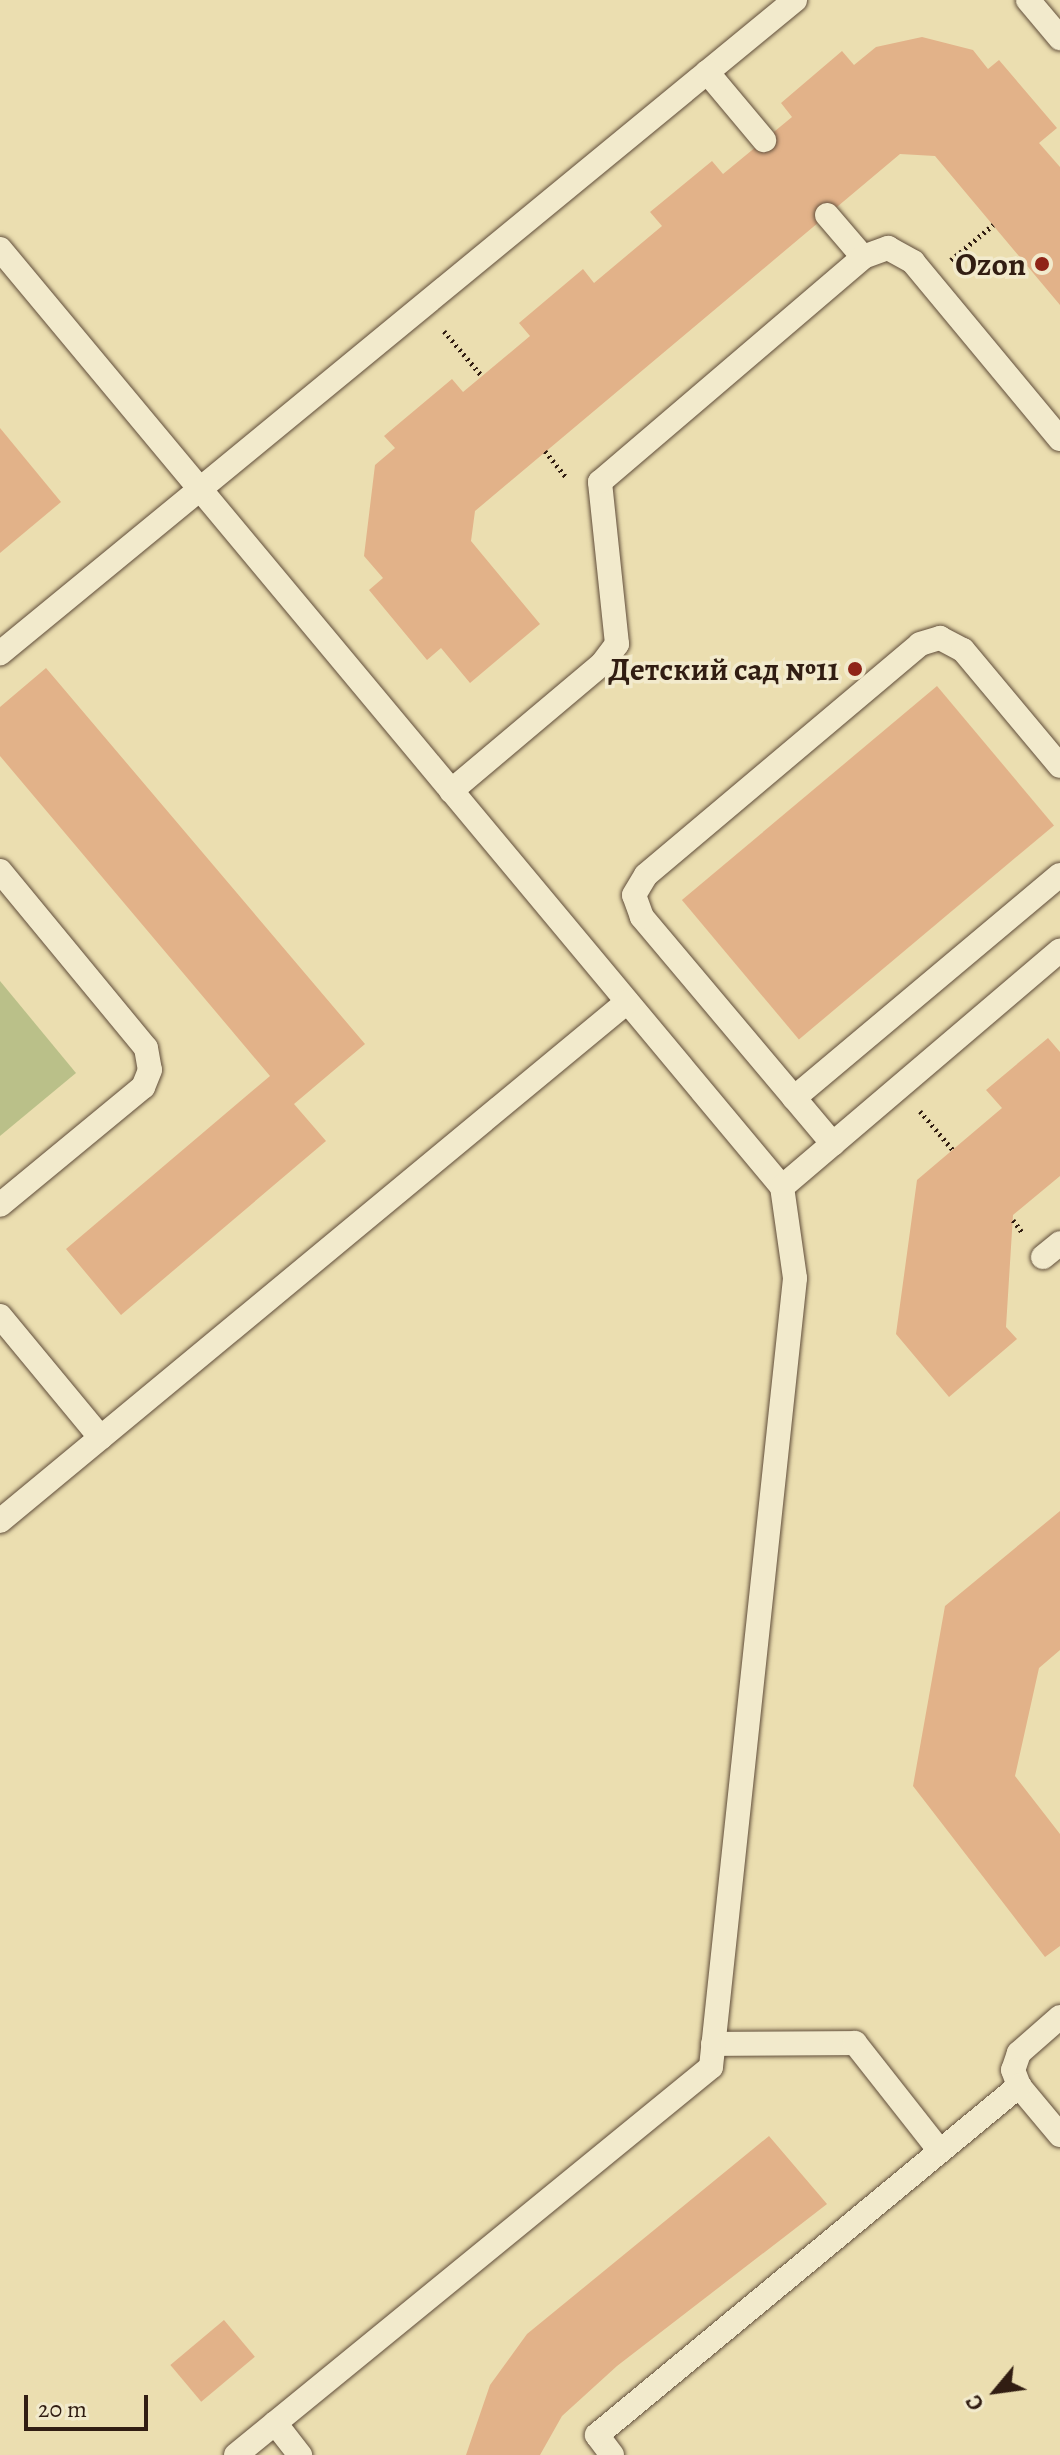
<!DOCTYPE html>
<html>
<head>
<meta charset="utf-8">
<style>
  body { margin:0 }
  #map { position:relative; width:1060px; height:2455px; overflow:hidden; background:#ebdeb0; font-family:Alegreya,serif }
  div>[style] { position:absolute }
  .green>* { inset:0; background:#bac089 }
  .building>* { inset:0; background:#e2b289; transform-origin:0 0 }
  .path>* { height:5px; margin-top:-2.5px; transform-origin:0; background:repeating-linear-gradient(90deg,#311d12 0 2px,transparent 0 6px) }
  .roads { filter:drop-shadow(0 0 2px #604d3a) drop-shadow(0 0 2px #604d3a) }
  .lane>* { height:24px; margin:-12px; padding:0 12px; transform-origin:12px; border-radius:12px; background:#f2eacc }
  .dots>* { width:22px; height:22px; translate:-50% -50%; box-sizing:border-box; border:4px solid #f2eacc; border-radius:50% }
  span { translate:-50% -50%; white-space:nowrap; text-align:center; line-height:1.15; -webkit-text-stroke:7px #f2eacc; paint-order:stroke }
  .poi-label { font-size:32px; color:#311d12; font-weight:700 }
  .right { translate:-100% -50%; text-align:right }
  .north { position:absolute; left:956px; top:2351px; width:80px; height:80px; -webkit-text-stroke:6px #f2eacc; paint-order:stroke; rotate:241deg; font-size:22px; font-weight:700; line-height:32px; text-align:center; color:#311d12 }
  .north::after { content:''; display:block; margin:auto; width:28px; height:36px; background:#311d12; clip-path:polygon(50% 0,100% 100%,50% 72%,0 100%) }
  .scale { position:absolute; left:24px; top:2395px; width:124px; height:36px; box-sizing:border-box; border:4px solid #311d12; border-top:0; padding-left:10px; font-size:24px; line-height:28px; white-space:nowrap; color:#311d12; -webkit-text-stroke:6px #f2eacc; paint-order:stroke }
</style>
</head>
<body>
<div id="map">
  <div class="green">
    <i style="clip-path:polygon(0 981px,76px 1073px,0 1136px)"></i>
  </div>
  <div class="building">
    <i style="clip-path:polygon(922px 37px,973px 50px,988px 69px,999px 60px,1057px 128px,1039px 143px,1060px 167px,1060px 305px,935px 156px,900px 154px,475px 511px,471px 541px,540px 624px,470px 683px,441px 648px,427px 660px,369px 590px,383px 578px,364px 556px,375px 465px,395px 448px,384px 436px,452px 379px,463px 392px,530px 336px,519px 323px,583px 269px,594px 283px,662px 226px,650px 212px,712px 161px,723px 174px,792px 117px,781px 103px,842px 51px,854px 65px,876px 47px)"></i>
    <i style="clip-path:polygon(0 428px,61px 502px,0 553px)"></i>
    <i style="clip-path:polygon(46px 668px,365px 1044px,294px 1104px,326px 1141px,121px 1315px,66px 1249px,270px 1076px,0 756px,0 707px)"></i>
    <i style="left:937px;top:686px;width:182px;height:333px;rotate:50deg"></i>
    <i style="clip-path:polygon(1048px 1038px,1060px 1052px,1060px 1176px,1013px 1215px,1006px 1327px,1017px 1339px,949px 1397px,896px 1334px,917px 1180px,1002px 1108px,986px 1090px)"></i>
    <i style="clip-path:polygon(1060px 1511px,1060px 1650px,1039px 1668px,1015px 1776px,1060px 1834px,1060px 1946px,1045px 1957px,913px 1786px,945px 1606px)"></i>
    <i style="clip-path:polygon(769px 2136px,827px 2204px,617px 2366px,562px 2416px,540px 2455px,466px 2455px,490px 2385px,527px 2334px)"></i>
    <i style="left:224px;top:2320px;width:48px;height:70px;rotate:50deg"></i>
  </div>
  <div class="path">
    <i style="left:951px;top:260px;width:55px;rotate:-39.8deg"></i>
    <i style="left:444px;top:331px;width:59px;rotate:49.8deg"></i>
    <i style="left:545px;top:451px;width:35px;rotate:51deg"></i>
    <i style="left:920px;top:1111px;width:51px;rotate:49.8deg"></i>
    <i style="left:1013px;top:1220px;width:15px;rotate:53deg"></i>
  </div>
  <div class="roads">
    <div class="lane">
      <i style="left:795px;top:0;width:770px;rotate:140.58deg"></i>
      <i style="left:200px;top:489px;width:909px;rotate:50.18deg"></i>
      <i style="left:782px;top:1187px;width:365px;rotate:-40.4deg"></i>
      <i style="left:1028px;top:0;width:50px;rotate:49.9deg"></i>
      <i style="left:707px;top:72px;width:89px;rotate:50deg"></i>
      <i style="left:827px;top:215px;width:55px;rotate:49.4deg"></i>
      <i style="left:0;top:249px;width:312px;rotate:50.2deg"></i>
      <i style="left:200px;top:489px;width:259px;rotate:140.6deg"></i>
      <i style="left:451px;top:791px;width:197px;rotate:-40.1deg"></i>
      <i style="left:602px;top:664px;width:25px;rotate:-53deg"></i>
      <i style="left:617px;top:644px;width:163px;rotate:-96deg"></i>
      <i style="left:600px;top:482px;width:346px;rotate:-40.5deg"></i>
      <i style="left:863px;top:257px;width:27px;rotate:-20deg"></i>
      <i style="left:888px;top:248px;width:29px;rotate:29deg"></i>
      <i style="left:913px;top:262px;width:230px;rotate:50.3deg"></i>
      <i style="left:0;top:871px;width:229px;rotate:50.5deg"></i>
      <i style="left:146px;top:1048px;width:22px;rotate:80deg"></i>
      <i style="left:150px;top:1070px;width:18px;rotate:112deg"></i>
      <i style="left:143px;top:1087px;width:185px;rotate:140.5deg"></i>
      <i style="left:794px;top:1098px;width:347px;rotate:-40deg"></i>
      <i style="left:833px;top:1144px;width:297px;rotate:-130.1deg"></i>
      <i style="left:642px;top:917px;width:23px;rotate:-110deg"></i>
      <i style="left:634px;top:895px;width:23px;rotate:-59deg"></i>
      <i style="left:646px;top:875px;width:358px;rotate:-40.1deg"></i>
      <i style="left:920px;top:644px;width:21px;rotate:-17deg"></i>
      <i style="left:940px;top:638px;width:26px;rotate:28deg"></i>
      <i style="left:963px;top:650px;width:151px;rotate:50.1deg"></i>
      <i style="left:1043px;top:1257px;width:22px;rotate:-39deg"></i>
      <i style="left:0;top:1316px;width:158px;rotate:50.4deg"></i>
      <i style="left:0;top:1521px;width:814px;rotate:-39.62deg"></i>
      <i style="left:1060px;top:2017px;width:55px;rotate:138.7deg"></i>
      <i style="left:1019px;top:2053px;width:18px;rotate:109deg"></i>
      <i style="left:1013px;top:2070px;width:17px;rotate:69deg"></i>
      <i style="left:1019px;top:2086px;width:64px;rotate:50.1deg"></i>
      <i style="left:713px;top:2044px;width:142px;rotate:-0.4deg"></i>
      <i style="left:855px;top:2043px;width:137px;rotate:51.8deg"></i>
      <i style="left:275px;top:2423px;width:41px;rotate:52deg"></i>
      <i style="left:236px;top:2455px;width:613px;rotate:-39.24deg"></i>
      <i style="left:711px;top:2067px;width:793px;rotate:-83.92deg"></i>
      <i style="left:795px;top:1278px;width:92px;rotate:-98.1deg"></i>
      <i style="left:612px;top:2455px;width:25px;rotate:-127deg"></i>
      <i style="left:597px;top:2435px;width:548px;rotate:-39.59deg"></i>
    </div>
  </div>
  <div class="dots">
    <i style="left:1042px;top:264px;background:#8f2418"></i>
    <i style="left:855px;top:669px;background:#8f2418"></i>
  </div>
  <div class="poi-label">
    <span class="right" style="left:1026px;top:264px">Ozon</span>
    <span class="right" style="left:839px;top:669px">Детский сад №11</span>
  </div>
  <div class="north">С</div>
  <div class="scale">20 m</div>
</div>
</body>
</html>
